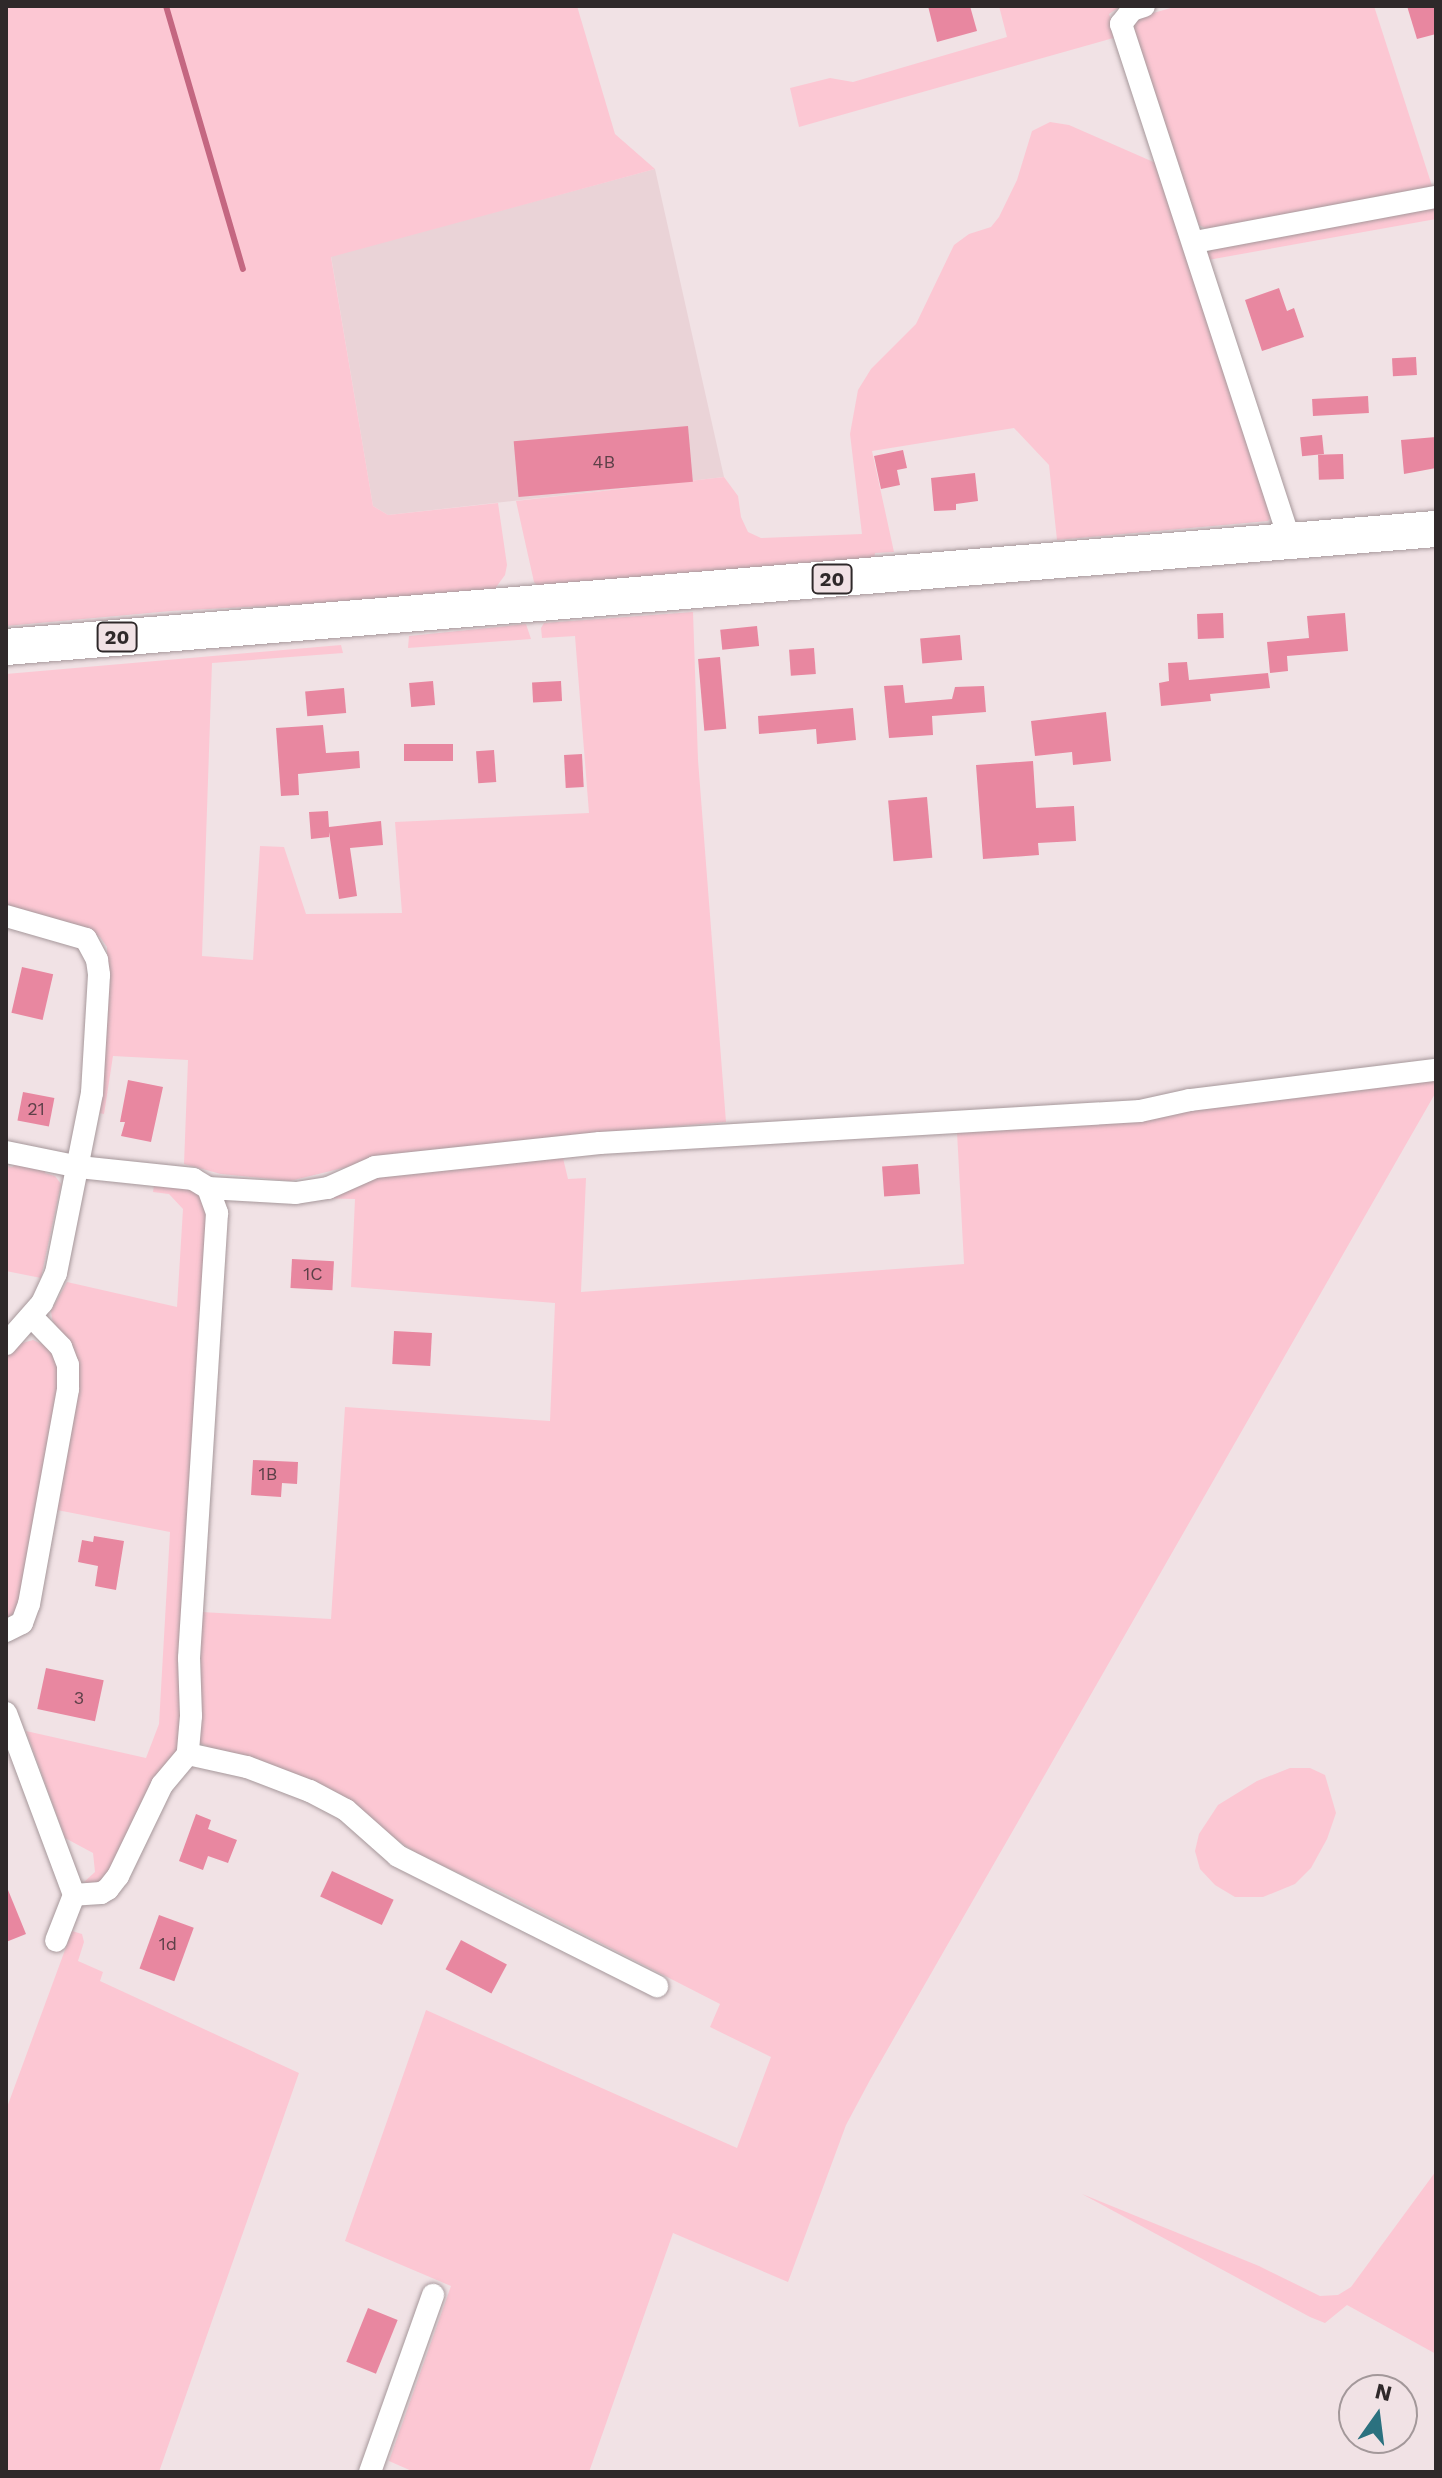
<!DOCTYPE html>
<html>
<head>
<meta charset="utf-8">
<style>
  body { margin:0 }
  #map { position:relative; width:1442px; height:2478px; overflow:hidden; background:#f1e2e5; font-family:"Work Sans",sans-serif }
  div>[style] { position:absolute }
  .built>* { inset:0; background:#ead3d7 }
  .green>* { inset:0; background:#fcc7d3 }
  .stream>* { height:6px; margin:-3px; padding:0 3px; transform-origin:3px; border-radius:3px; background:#c46781 }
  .building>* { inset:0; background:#e887a0; transform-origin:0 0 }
  .roads { filter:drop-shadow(0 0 2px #a6989b) drop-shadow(0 0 2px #a6989b) }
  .minor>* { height:22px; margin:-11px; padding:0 11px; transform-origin:11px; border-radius:11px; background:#fff }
  .primary>* { height:36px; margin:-18px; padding:0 18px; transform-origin:18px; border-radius:18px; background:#fff }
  span { translate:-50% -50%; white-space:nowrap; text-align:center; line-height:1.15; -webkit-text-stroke:6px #f1e2e5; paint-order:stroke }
  .number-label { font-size:18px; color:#5d4048 }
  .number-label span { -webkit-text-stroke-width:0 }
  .shield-label span { padding:2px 6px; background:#f1e2e5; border:2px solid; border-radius:6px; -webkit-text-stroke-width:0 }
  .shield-label { font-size:20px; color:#2f292a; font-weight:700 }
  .frame { position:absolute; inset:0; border:8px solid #2f292a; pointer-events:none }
  .north { position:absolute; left:1338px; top:2374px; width:80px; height:80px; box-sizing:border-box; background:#f1e2e5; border:2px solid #a3989a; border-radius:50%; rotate:14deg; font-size:22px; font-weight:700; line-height:32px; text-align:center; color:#2f292a }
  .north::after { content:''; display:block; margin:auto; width:28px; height:36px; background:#2b717f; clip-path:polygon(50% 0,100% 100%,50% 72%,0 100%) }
</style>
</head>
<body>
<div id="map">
  <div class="built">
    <i style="clip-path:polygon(655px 169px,724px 477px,388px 515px,373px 506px,331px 256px)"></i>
  </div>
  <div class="green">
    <i style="clip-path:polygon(6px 6px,577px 6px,615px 134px,655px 169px,331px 257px,373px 506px,388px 515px,498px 503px,507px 565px,505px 575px,494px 590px,460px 596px,171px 611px,6px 626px)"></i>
    <i style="clip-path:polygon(999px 6px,1121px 6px,1109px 14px,1117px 37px,799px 127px,790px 88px,830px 78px,853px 82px,1007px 37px)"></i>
    <i style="clip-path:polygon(1178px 6px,1374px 6px,1433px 189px,1207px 229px,1199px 225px,1131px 35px,1131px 26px,1139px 17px)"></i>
    <i style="clip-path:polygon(1050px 122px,1069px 125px,1158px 164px,1271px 517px,1268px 521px,1057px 540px,1049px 465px,1014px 428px,872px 451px,894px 552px,875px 553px,874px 559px,540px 588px,534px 582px,516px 501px,724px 477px,738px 496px,741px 517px,748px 532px,761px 538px,862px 534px,850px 434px,858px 390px,871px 369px,916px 324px,954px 245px,969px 234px,991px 227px,999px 217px,1017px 180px,1032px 131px)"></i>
    <i style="clip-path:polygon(1436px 206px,1436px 219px,1208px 260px,1208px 249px)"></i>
    <i style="clip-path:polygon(693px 612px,698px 760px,726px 1122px,607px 1132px,359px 1164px,290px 1181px,221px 1174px,184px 1164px,188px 1060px,113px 1056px,104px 1114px,99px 1113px,107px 1028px,107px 947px,100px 937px,82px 926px,6px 908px,6px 674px,341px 645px,343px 653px,212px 663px,202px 956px,253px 960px,260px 846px,284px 847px,306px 914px,402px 913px,395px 822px,589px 813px,575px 636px,542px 638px,541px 628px,544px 623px)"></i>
    <i style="clip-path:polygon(526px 624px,531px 639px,408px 648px,409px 636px)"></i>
    <i style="clip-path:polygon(1436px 1075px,1436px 1092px,870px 2080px,846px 2125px,788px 2282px,673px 2233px,589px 2472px,414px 2472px,389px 2461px,451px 2286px,345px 2241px,426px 2010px,737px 2148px,771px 2057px,710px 2027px,720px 2004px,505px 1894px,419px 1855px,381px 1829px,200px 1743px,201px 1612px,331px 1619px,345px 1407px,550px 1421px,555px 1303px,351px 1287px,355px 1199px,316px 1198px,380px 1176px,563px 1158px,568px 1179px,586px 1178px,581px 1292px,964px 1264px,957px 1132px)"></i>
    <i style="clip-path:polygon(18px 1163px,46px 1169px,45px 1173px,55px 1176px,61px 1184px,41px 1278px,6px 1271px,6px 1166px,12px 1167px)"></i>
    <i style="clip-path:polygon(154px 1185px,196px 1190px,207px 1204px,180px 1750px,110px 1871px,98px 1884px,88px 1883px,84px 1882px,95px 1872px,93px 1853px,65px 1838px,26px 1731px,146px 1758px,159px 1724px,170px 1532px,57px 1510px,78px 1370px,52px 1319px,51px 1311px,67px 1282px,177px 1307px,183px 1209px,169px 1194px,153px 1192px)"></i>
    <i style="clip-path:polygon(33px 1340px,51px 1348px,62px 1381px,19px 1609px,6px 1620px,6px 1357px,19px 1344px)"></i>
    <i style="clip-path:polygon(1290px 1768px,1310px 1768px,1325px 1775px,1336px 1813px,1327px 1839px,1311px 1868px,1295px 1884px,1263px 1897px,1235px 1897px,1215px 1885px,1200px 1869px,1195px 1851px,1199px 1834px,1218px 1805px,1257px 1781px)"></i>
    <i style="clip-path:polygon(72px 1931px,82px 1934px,84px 1942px,78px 1961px,103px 1972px,100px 1981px,299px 2073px,159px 2472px,6px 2472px,6px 2110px)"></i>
    <i style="clip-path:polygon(1436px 2171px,1436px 2354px,1347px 2305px,1325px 2323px,1310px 2317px,1082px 2194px,1259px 2266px,1320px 2296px,1338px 2295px,1351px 2287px)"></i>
  </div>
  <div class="stream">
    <i style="left:166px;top:6px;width:274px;rotate:73.7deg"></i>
  </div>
  <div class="building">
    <i style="clip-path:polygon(928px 6px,970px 6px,977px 31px,937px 42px)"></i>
    <i style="clip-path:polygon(1407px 6px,1436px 6px,1436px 34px,1417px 39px)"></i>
    <i style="clip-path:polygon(1279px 288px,1287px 311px,1294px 308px,1304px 337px,1262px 351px,1245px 300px)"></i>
    <i style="left:1416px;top:357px;width:18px;height:24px;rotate:87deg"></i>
    <i style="left:1368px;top:396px;width:17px;height:56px;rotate:87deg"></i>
    <i style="left:688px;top:426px;width:56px;height:175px;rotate:85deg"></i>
    <i style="left:1322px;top:435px;width:19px;height:22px;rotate:84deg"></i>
    <i style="clip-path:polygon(1436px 437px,1436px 468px,1404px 474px,1401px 440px)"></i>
    <i style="clip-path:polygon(903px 450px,907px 468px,897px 470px,900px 485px,881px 489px,874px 456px)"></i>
    <i style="left:1343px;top:454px;width:25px;height:25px;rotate:88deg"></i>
    <i style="clip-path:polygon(975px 473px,978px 501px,956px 504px,956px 510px,934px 511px,931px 478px)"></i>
    <i style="left:1223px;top:613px;width:25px;height:26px;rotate:88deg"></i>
    <i style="clip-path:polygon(1345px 613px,1348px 651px,1287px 656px,1288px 671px,1270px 673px,1267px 642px,1309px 638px,1307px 616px)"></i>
    <i style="left:757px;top:626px;width:20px;height:37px;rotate:84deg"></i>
    <i style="left:960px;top:635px;width:25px;height:40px;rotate:85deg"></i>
    <i style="left:814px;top:648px;width:26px;height:25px;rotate:86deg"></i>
    <i style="left:720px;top:657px;width:72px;height:22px;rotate:85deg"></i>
    <i style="clip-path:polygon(1187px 662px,1189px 680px,1268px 673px,1270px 688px,1210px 694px,1211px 701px,1161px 706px,1159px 683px,1169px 681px,1168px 663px)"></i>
    <i style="left:433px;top:681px;width:24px;height:24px;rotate:85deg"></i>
    <i style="left:561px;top:681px;width:20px;height:29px;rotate:87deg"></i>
    <i style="clip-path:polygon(903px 685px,905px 703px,952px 699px,955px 687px,984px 686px,986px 712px,932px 716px,933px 735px,889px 738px,884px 686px)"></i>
    <i style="left:344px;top:688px;width:25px;height:39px;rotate:85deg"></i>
    <i style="clip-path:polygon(853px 708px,856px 740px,817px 744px,816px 729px,759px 734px,758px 716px)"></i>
    <i style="clip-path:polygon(1106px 712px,1111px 761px,1073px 765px,1072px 752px,1035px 756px,1031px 721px)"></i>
    <i style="clip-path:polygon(323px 725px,326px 753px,359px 751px,360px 768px,298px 774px,299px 795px,281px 796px,276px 728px)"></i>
    <i style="left:453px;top:744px;width:17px;height:49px;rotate:90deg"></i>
    <i style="left:494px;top:750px;width:32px;height:18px;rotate:86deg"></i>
    <i style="left:582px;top:754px;width:33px;height:18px;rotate:87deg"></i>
    <i style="clip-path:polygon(1033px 761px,1036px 808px,1074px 806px,1076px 841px,1038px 843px,1039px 855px,983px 859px,976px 765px)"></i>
    <i style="left:927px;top:797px;width:61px;height:39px;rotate:85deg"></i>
    <i style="clip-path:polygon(328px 811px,329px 827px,381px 821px,383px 845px,350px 848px,357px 896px,339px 899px,329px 832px,329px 837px,311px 839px,309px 812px)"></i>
    <i style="left:22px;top:967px;width:32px;height:47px;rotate:13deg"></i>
    <i style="clip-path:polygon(128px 1080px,163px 1087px,151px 1142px,121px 1136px,125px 1122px,120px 1122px)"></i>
    <i style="left:23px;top:1092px;width:32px;height:29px;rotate:11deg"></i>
    <i style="left:918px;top:1164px;width:30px;height:36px;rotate:86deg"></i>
    <i style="left:292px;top:1259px;width:42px;height:29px;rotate:3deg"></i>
    <i style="left:394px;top:1331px;width:38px;height:33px;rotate:3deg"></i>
    <i style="clip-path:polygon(253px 1460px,298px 1462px,297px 1484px,282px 1483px,281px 1497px,251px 1495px)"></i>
    <i style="clip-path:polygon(94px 1536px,124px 1541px,116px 1590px,95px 1586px,98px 1566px,78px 1562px,82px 1540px,93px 1542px)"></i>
    <i style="left:46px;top:1668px;width:59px;height:42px;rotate:12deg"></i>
    <i style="clip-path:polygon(196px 1814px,211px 1820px,208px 1829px,237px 1840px,228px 1863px,208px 1856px,203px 1870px,179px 1861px)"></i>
    <i style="left:332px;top:1871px;width:68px;height:28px;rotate:25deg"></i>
    <i style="clip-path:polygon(6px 1885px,26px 1934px,6px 1942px)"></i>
    <i style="left:159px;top:1915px;width:37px;height:57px;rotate:20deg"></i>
    <i style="left:461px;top:1940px;width:52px;height:33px;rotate:28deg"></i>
    <i style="left:368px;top:2308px;width:32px;height:58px;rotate:22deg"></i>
  </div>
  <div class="roads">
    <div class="minor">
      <i style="left:1144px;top:6px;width:13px;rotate:162deg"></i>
      <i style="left:1132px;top:10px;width:18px;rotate:128deg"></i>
      <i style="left:1121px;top:24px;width:544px;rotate:71.9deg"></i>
      <i style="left:1195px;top:242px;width:245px;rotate:-10.6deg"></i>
      <i style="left:6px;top:916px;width:83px;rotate:16deg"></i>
      <i style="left:86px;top:939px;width:24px;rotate:62deg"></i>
      <i style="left:97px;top:960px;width:15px;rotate:82deg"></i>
      <i style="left:99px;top:975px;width:118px;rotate:93.4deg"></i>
      <i style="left:92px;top:1093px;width:184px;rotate:101.3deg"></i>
      <i style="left:56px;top:1273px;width:33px;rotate:115deg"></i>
      <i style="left:42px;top:1303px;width:55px;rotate:131.3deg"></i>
      <i style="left:6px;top:1152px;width:75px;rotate:11.6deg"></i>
      <i style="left:79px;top:1167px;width:115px;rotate:6deg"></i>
      <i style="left:193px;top:1179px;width:17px;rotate:31deg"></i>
      <i style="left:208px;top:1188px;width:27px;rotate:70deg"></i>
      <i style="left:217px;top:1213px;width:446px;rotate:93.6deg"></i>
      <i style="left:189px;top:1658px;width:58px;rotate:88deg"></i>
      <i style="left:191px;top:1716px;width:38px;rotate:95deg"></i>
      <i style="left:188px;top:1754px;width:40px;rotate:130deg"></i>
      <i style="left:162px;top:1785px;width:101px;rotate:115.8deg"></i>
      <i style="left:118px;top:1876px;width:16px;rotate:128deg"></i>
      <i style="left:108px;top:1889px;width:8px;rotate:150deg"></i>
      <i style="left:101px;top:1893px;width:27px;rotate:176deg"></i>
      <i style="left:208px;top:1188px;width:88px;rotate:3.3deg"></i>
      <i style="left:296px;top:1193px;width:32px;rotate:-9deg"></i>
      <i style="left:328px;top:1188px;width:51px;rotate:-24.1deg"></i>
      <i style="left:375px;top:1167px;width:226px;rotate:-6.1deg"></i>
      <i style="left:600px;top:1143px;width:541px;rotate:-3.39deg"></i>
      <i style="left:1140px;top:1111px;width:51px;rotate:-12.4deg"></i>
      <i style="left:1190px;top:1100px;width:248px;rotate:-7deg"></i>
      <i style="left:6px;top:1631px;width:18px;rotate:-27deg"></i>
      <i style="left:22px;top:1623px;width:20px;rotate:-70deg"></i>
      <i style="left:29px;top:1604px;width:219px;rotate:-79.7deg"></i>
      <i style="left:68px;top:1389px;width:24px;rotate:-90deg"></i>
      <i style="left:68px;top:1365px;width:19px;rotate:-111deg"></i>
      <i style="left:61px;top:1347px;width:42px;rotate:-134deg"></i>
      <i style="left:6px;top:1713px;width:194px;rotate:69.5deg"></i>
      <i style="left:74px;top:1895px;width:49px;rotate:111.4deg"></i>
      <i style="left:188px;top:1754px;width:60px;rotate:12.4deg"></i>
      <i style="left:247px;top:1767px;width:67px;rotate:20.9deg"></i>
      <i style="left:310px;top:1791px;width:41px;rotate:27.8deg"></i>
      <i style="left:346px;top:1810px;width:69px;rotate:41.5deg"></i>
      <i style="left:398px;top:1856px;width:290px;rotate:26.7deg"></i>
      <i style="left:370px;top:2472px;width:188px;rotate:-70.4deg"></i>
    </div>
    <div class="primary">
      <i style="left:6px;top:647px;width:1435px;rotate:-4.72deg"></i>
    </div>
  </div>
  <div class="number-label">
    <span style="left:604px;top:462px">4B</span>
    <span style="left:36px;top:1109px">21</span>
    <span style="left:313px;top:1274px">1C</span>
    <span style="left:268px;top:1474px">1B</span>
    <span style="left:79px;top:1698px">3</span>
    <span style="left:168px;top:1944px">1d</span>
  </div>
  <div class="shield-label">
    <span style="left:832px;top:579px">20</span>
    <span style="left:117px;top:637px">20</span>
  </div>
  <div class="frame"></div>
  <div class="north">N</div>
</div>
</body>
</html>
